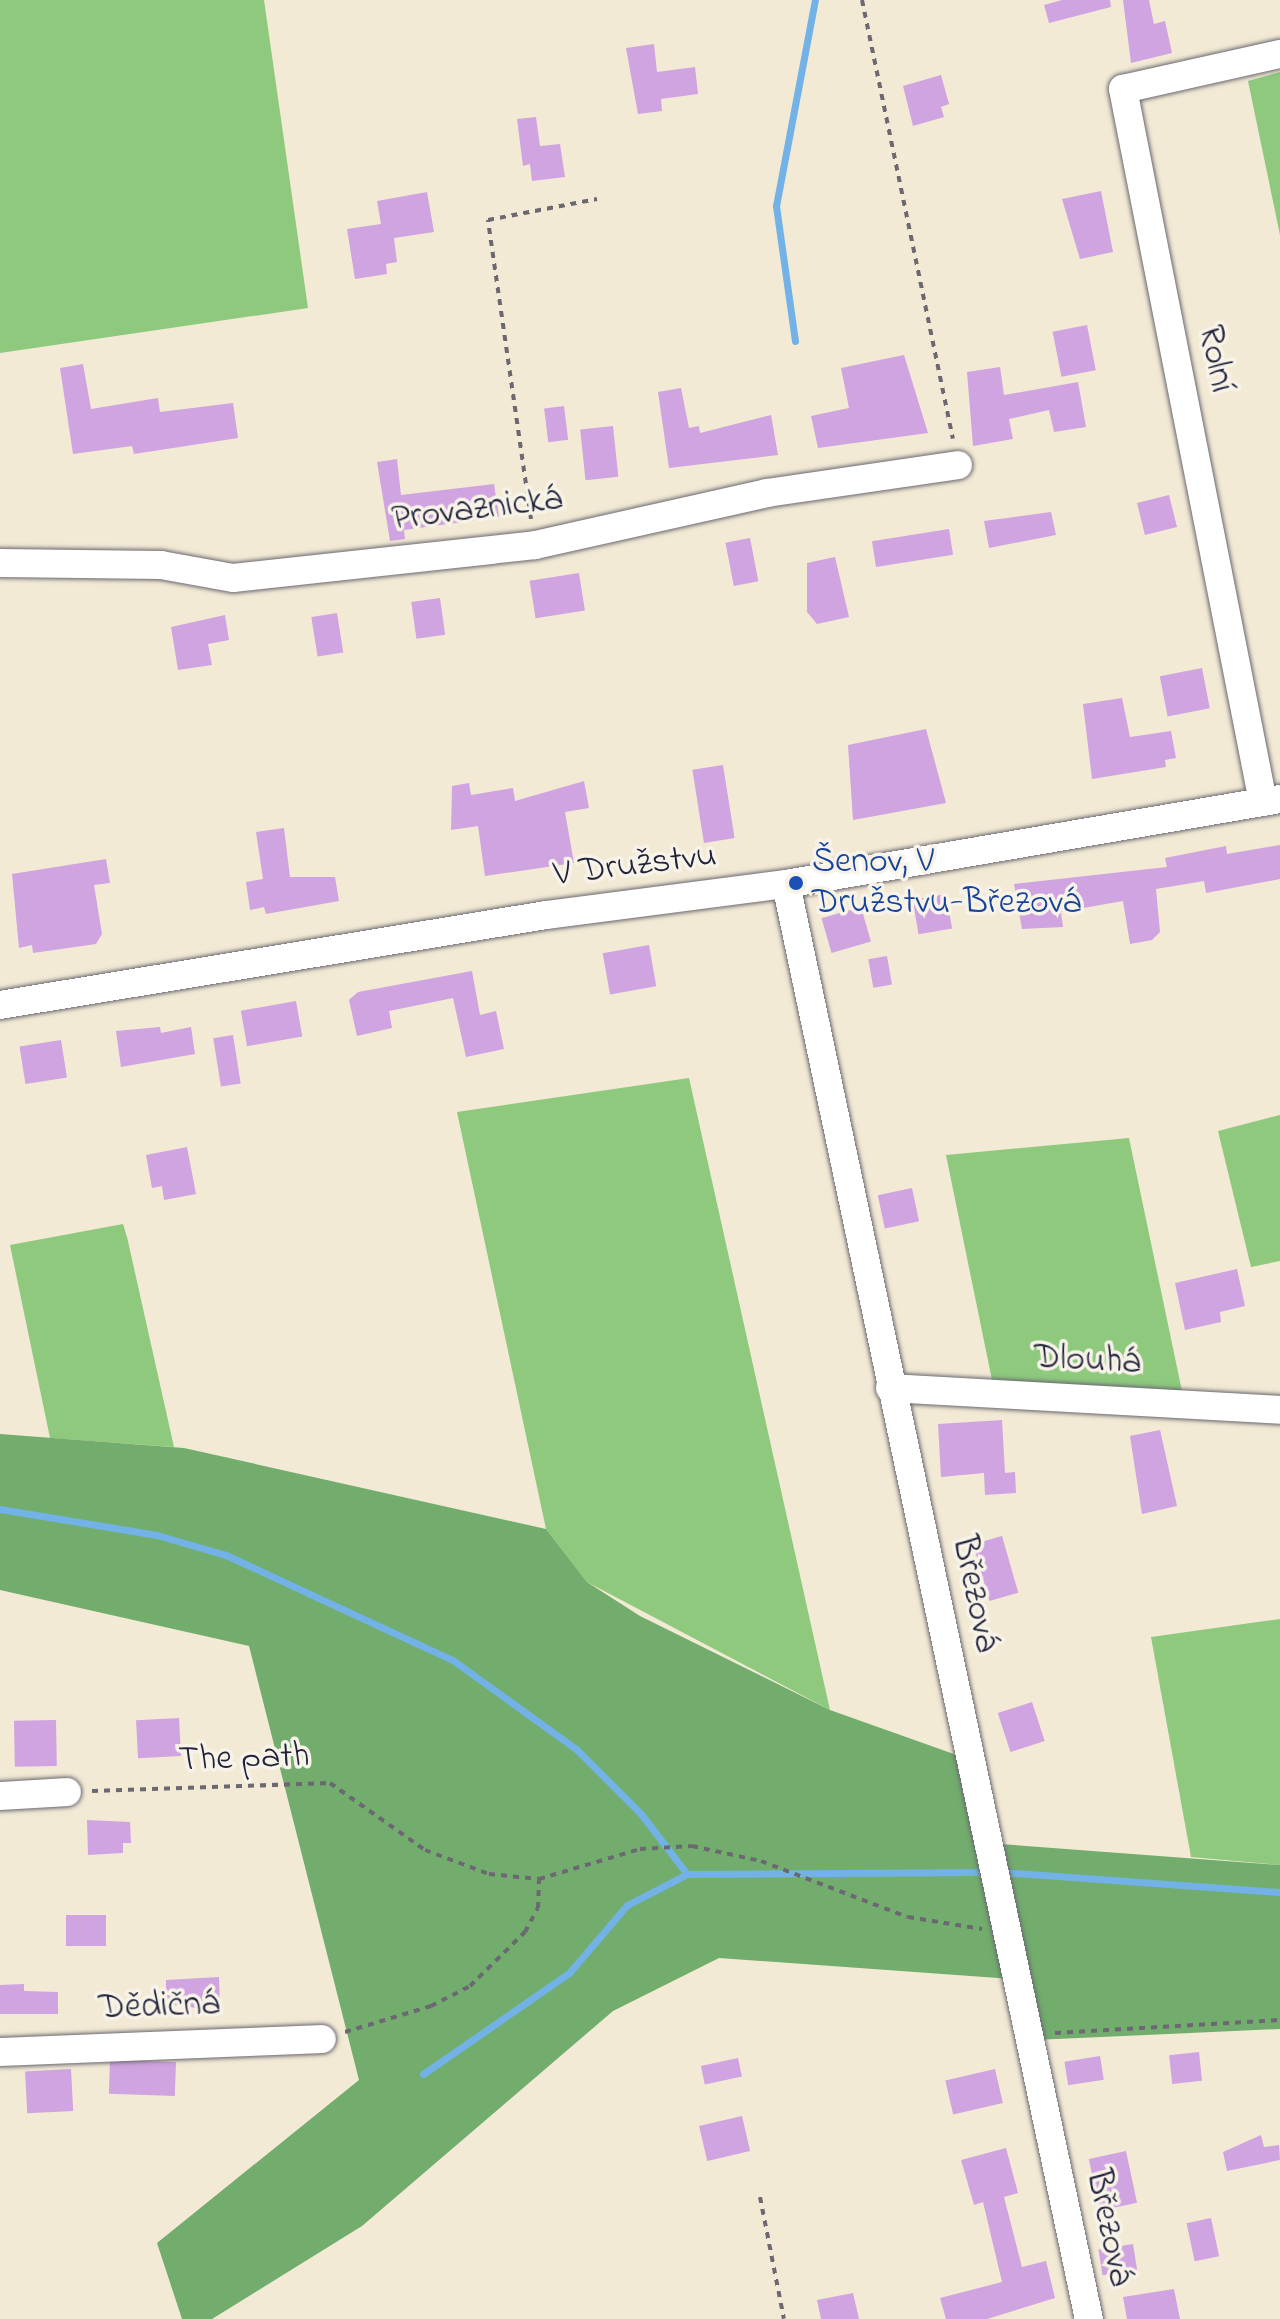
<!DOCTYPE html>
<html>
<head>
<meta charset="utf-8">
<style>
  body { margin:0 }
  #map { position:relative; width:1280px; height:2319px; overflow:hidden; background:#f2ead5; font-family:"Indie Flower",sans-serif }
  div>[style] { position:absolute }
  .green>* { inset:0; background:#8ec97e }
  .forest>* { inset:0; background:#72ad6d }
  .stream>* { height:7px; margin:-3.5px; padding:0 3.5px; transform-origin:3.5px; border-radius:3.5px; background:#73b2e6 }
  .building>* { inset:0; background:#cfa4e0; transform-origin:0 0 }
  .path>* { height:4px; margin-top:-2px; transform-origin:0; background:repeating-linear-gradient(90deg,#6b6871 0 6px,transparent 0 12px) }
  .roads { filter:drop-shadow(0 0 2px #6b6871) drop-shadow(0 0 2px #6b6871) }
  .minor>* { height:28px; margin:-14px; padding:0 14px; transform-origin:14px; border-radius:14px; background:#fff }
  .dots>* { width:22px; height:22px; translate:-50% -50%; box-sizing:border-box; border:4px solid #f7f3e8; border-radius:50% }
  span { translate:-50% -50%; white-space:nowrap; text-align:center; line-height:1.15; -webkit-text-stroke:7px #f7f3e8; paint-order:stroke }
  .street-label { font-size:36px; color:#22223b }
  .transit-label { font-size:36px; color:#164399 }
  .left { translate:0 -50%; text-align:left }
</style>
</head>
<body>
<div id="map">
  <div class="green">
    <i style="clip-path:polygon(0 0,264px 0,308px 308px,0 353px)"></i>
    <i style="clip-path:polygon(1280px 72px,1280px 235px,1248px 81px)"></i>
    <i style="clip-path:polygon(689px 1078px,830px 1710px,587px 1582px,546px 1529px,457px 1112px)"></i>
    <i style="clip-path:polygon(1280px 1115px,1280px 1261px,1251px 1267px,1218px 1131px)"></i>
    <i style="clip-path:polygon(1129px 1138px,1183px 1396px,992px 1380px,946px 1155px)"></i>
    <i style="clip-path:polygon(123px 1224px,127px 1237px,174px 1447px,50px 1438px,10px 1245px)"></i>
    <i style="clip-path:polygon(1280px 1619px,1280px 1865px,1191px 1857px,1151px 1637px)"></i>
  </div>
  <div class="forest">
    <i style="clip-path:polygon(0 1434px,184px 1448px,546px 1529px,587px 1582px,640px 1616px,830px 1710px,965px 1758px,1012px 1979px,719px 1958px,613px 2011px,362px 2226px,212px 2319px,182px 2319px,157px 2243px,359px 2080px,249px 1646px,0 1590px)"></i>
    <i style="clip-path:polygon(1000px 1844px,1280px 1865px,1280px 2029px,1034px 2040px)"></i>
  </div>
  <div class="stream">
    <i style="left:795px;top:341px;width:136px;rotate:-98deg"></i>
    <i style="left:776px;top:206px;width:210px;rotate:-79.3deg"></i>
    <i style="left:0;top:1509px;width:159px;rotate:9.4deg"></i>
    <i style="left:157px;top:1535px;width:72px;rotate:16.2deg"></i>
    <i style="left:226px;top:1555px;width:251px;rotate:24.9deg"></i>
    <i style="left:454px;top:1661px;width:150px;rotate:35.8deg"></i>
    <i style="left:576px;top:1749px;width:92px;rotate:45deg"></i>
    <i style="left:641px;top:1814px;width:76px;rotate:52.5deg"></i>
    <i style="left:687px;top:1874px;width:301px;rotate:-0.4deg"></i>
    <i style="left:1001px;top:1872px;width:280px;rotate:4.1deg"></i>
    <i style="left:423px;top:2074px;width:178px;rotate:-34.7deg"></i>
    <i style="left:569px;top:1973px;width:89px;rotate:-49.5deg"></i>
    <i style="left:627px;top:1905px;width:68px;rotate:-27.3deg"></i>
  </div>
  <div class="building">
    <i style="clip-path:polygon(1062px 0,1110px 0,1111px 7px,1049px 23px,1044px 5px)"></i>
    <i style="clip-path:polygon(1123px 0,1149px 0,1154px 24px,1165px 21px,1172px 53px,1131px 63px)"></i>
    <i style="clip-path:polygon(654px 44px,657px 72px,695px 67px,698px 94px,661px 99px,662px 111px,638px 114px,626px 48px)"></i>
    <i style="clip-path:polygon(941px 75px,949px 104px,941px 107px,944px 117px,913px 126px,903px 86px)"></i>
    <i style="clip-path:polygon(536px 117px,540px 146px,560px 144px,565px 177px,532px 181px,530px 164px,523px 166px,517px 119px)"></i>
    <i style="clip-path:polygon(1101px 191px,1113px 252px,1080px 259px,1062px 199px)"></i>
    <i style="clip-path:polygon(427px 192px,434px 232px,394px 238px,397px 262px,386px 264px,387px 274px,355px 279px,347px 229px,381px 224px,377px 201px)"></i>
    <i style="left:1087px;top:325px;width:46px;height:35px;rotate:79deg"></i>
    <i style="clip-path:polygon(904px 355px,928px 433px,818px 448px,811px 416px,849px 408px,841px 368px)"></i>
    <i style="clip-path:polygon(83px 364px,91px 409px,158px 398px,160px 412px,233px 403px,238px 438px,134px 454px,132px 446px,73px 454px,60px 368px)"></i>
    <i style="clip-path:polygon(1000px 367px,1004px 395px,1078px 382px,1086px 427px,1054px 432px,1049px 410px,1009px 419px,1013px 439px,973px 446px,967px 372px)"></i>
    <i style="clip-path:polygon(681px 388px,689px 428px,699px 426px,700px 433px,771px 415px,778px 455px,669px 468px,658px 392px)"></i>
    <i style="left:564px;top:406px;width:34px;height:20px;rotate:83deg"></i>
    <i style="left:613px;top:426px;width:51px;height:33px;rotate:84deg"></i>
    <i style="clip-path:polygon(397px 459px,401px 495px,494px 484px,499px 517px,404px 530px,405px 539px,390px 541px,377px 462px)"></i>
    <i style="left:1169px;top:495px;width:33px;height:33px;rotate:76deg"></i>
    <i style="clip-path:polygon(1051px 512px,1056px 535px,989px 548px,984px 521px)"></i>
    <i style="left:949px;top:529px;width:26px;height:78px;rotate:81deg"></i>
    <i style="left:750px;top:538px;width:44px;height:25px;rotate:79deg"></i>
    <i style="clip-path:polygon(835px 557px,849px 617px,817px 624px,807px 612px,807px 563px)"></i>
    <i style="left:579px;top:573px;width:38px;height:50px;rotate:81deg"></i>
    <i style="left:440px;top:598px;width:37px;height:29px;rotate:82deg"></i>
    <i style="left:337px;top:613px;width:40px;height:26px;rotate:81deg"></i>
    <i style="clip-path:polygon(225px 615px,229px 640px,208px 644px,212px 665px,178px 670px,171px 627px)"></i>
    <i style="left:1202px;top:668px;width:41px;height:43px;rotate:79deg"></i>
    <i style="clip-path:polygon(1122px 698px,1130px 737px,1171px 731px,1176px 758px,1165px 760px,1166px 767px,1092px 779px,1083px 704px)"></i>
    <i style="clip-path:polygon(926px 729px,946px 803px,853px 820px,848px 745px)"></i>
    <i style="left:723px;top:765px;width:74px;height:31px;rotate:81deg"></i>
    <i style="clip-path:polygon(584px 781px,589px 808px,565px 812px,574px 863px,485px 876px,478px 826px,451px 830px,452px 786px,469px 783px,471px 795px,513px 788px,515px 801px)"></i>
    <i style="clip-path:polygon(284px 828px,290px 877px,335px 877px,339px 901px,266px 914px,264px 907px,250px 910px,246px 882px,263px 879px,256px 832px)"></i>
    <i style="clip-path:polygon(1280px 845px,1280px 879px,1206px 893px,1204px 881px,1156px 889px,1160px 932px,1152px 940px,1130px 944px,1123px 901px,1061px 912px,1063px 927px,1022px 929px,1014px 884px,1167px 867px,1165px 858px,1226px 846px,1227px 854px)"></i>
    <i style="clip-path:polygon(106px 859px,110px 883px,94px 885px,102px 934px,96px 944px,33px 953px,32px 945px,19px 948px,12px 874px)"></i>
    <i style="left:946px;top:894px;width:35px;height:34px;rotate:80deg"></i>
    <i style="left:861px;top:907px;width:36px;height:41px;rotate:74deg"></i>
    <i style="left:649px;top:945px;width:42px;height:47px;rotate:80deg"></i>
    <i style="left:887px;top:956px;width:29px;height:19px;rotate:80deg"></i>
    <i style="clip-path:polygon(472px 971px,480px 1015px,496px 1011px,504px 1049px,466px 1057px,453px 998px,389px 1011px,392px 1028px,357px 1036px,349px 1000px,358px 992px)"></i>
    <i style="left:296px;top:1001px;width:36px;height:56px;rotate:80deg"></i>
    <i style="clip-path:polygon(160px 1027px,161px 1033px,191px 1027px,195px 1054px,121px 1067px,116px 1031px)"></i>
    <i style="left:233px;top:1035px;width:49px;height:20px;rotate:81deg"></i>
    <i style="left:61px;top:1040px;width:38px;height:42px;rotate:81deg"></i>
    <i style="clip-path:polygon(187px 1147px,196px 1194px,164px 1200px,162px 1186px,152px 1188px,146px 1155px)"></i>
    <i style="left:912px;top:1188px;width:34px;height:35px;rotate:78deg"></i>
    <i style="clip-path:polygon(1237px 1269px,1245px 1306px,1220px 1312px,1221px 1322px,1185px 1330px,1175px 1283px)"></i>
    <i style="clip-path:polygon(1002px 1420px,1005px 1473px,1015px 1472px,1016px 1493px,985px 1495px,984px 1473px,941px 1477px,938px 1424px)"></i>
    <i style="clip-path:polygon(1160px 1430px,1177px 1506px,1142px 1514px,1130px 1436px)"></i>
    <i style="left:1002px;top:1536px;width:59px;height:30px;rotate:74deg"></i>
    <i style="left:1032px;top:1702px;width:41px;height:36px;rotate:72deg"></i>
    <i style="left:179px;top:1718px;width:38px;height:43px;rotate:87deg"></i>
    <i style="left:56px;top:1720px;width:46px;height:42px;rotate:89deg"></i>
    <i style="clip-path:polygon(87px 1820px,130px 1822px,131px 1843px,123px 1843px,123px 1853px,88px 1855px)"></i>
    <i style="left:66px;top:1915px;width:40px;height:31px"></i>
    <i style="clip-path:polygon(219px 1977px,220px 2011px,166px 2004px,166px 1980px)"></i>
    <i style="clip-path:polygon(24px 1984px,24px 1991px,58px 1992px,58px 2014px,0 2014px,0 1985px)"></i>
    <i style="left:1199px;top:2052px;width:29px;height:30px;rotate:84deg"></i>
    <i style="left:1100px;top:2056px;width:24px;height:36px;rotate:81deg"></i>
    <i style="left:738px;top:2058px;width:19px;height:38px;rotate:78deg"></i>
    <i style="left:176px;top:2062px;width:34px;height:66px;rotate:92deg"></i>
    <i style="left:71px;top:2069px;width:42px;height:46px;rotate:87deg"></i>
    <i style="left:995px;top:2069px;width:35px;height:51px;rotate:77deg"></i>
    <i style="left:742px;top:2116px;width:36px;height:44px;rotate:77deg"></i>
    <i style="clip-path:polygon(1261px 2135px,1264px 2147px,1279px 2145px,1280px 2160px,1227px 2171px,1223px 2152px)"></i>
    <i style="clip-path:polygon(1006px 2148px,1018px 2193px,1004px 2197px,1022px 2267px,1046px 2261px,1055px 2298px,987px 2319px,946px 2319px,940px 2298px,1002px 2282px,983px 2202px,974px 2205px,961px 2160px)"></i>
    <i style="left:1126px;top:2151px;width:53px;height:38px;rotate:78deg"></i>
    <i style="left:1211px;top:2218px;width:39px;height:25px;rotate:78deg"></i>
    <i style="left:1133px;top:2244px;width:26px;height:35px;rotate:81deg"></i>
    <i style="clip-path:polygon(1174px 2289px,1180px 2319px,1127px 2319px,1123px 2297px)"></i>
    <i style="clip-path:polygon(853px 2293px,859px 2319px,821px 2319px,817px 2300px)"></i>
  </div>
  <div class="path">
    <i style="left:862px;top:0;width:448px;rotate:78.3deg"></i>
    <i style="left:531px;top:519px;width:302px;rotate:-98.2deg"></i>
    <i style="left:488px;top:220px;width:111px;rotate:-10.9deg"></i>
    <i style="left:92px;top:1791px;width:238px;rotate:-1.9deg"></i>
    <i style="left:330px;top:1783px;width:116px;rotate:35.2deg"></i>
    <i style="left:425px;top:1850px;width:68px;rotate:20.6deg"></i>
    <i style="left:489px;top:1874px;width:50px;rotate:5.7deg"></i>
    <i style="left:345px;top:2032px;width:90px;rotate:-16.8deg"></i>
    <i style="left:431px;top:2006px;width:44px;rotate:-27.1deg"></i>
    <i style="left:470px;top:1986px;width:77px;rotate:-44.5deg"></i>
    <i style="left:525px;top:1932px;width:27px;rotate:-62deg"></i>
    <i style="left:538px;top:1908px;width:29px;rotate:-88deg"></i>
    <i style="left:539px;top:1879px;width:105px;rotate:-16.5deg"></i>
    <i style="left:640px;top:1849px;width:52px;rotate:-3.3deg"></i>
    <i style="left:692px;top:1846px;width:71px;rotate:12.3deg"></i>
    <i style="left:761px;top:1861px;width:157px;rotate:20.9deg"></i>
    <i style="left:908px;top:1917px;width:75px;rotate:9.2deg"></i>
    <i style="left:1055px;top:2033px;width:225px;rotate:-3.3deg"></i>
    <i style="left:760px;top:2197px;width:124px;rotate:78.9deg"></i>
  </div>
  <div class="roads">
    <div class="minor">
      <i style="left:0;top:563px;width:161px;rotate:0.7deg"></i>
      <i style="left:161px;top:565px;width:73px;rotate:10.2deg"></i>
      <i style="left:233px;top:578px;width:304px;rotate:-6.2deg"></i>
      <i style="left:535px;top:545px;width:238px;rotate:-12.6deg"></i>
      <i style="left:767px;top:493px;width:193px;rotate:-8.3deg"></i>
      <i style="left:1263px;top:802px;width:727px;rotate:-101.11deg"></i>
      <i style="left:1123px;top:89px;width:161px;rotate:-12.6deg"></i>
      <i style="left:786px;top:884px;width:1467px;rotate:78.08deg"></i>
      <i style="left:0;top:1005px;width:553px;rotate:-9.36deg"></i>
      <i style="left:546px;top:915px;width:242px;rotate:-7.4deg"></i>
      <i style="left:786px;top:884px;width:501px;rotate:-9.76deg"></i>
      <i style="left:890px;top:1388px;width:391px;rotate:3.2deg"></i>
      <i style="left:0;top:1796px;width:67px;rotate:-3.4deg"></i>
      <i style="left:0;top:2052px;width:322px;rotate:-2.3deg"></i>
    </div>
  </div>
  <div class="dots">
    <i style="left:796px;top:883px;background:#1a4fb4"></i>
  </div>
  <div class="street-label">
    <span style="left:1215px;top:359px;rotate:79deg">Rolní</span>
    <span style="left:477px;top:510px;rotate:-7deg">Provaznická</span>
    <span style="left:635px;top:866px;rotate:-7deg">V Družstvu</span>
    <span style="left:1087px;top:1361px;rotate:3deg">Dlouhá</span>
    <span style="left:974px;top:1594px;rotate:78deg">Březová</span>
    <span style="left:244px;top:1759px;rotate:-2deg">The path</span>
    <span style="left:159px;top:2007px;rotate:-2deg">Dědičná</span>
    <span style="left:1108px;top:2228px;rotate:78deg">Březová</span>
  </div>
  <div class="transit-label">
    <span class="left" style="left:812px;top:883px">Šenov, V<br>Družstvu-Březová</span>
  </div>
</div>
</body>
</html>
